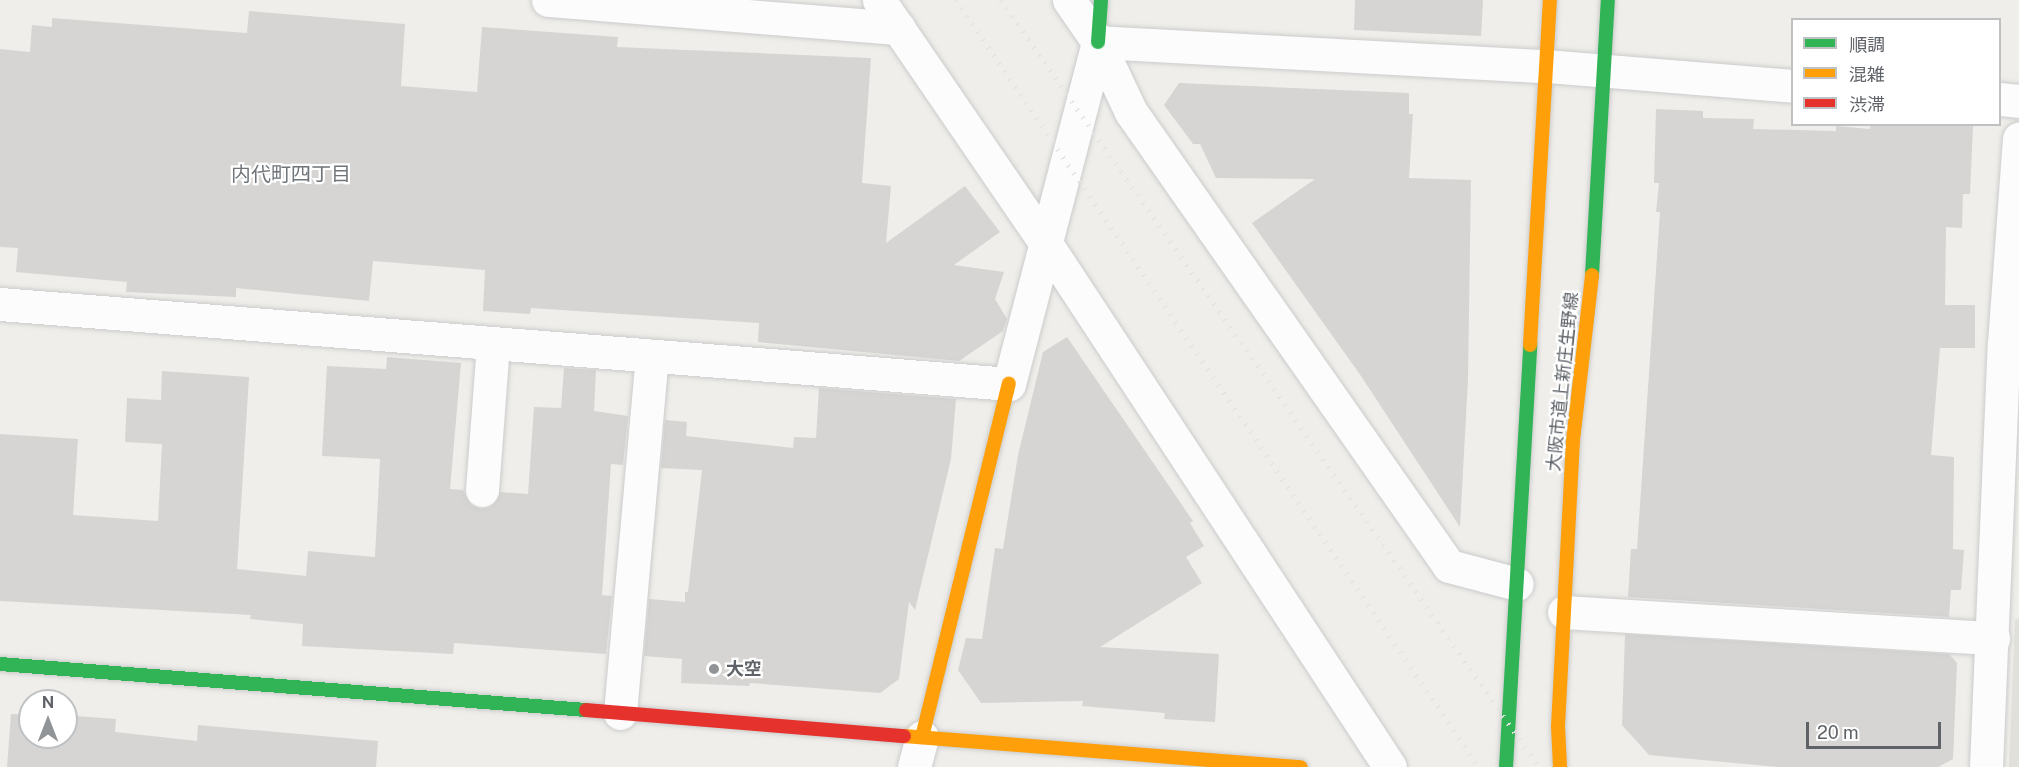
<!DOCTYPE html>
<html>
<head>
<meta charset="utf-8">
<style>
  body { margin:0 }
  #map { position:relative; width:2019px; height:767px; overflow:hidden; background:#efeeea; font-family:"Public Sans","Noto Sans JP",sans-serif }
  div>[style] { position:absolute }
  .education>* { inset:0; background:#e2e0da }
  .building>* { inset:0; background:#d6d5d3 }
  .roads { filter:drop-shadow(0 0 2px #cbcccc) drop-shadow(0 0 2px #cbcccc) }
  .street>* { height:33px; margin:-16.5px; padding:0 16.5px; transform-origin:16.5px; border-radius:16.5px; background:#fdfcfc }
  .fast>* { height:14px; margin:-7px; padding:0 7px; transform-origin:7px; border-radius:7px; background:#30b455 }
  .slow>* { height:14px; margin:-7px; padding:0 7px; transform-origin:7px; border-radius:7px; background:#ff9f0a }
  .jam>* { height:14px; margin:-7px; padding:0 7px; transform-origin:7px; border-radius:7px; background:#e5322d }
  .rail>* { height:4.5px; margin-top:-2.25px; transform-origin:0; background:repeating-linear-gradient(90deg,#e4e4e4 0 1.5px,transparent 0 9.5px) }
  .dots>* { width:16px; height:16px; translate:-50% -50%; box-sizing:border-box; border:3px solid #fff; border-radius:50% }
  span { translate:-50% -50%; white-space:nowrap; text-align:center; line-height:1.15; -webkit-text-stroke:4.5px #fff; paint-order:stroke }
  .street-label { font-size:18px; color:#5f6368 }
  .poi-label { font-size:18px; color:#5f6368; font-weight:700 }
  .left { translate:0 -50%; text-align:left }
  .neighbourhood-label { font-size:20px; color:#70757a }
  .legend { position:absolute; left:1791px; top:18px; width:210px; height:108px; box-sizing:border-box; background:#fff; border:2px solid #bfc1c3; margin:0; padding:8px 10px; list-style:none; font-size:18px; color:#5f6368 }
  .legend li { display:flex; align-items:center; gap:12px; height:30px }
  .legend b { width:30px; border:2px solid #bfc1c3 }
  .north { position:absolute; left:18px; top:689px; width:60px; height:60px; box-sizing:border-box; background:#fff; border:2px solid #bfc1c3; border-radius:50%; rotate:0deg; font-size:16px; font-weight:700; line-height:24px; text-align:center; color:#5f6368 }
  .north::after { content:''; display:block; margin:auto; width:21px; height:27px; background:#919496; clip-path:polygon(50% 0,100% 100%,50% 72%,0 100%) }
  .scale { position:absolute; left:1806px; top:722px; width:135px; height:27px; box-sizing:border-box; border:3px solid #5f6368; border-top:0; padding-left:8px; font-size:18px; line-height:21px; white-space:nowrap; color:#5f6368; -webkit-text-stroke:4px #fff; paint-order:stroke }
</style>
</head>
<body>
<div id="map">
  <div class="education">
    <i style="clip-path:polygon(2019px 618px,2019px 767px,2009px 767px,2015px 620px)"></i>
  </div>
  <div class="building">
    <i style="clip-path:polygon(1355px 0,1483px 0,1481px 36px,1354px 30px)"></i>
    <i style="clip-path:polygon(249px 11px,405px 24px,401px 86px,477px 92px,482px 27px,618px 37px,617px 47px,871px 58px,862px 183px,891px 186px,886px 243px,965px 186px,1000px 232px,954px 265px,1004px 272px,995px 299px,1007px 319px,1003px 331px,959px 361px,758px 342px,759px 323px,531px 308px,530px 314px,483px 311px,485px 270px,373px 261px,369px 301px,236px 288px,236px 297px,126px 292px,127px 282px,16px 272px,18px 248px,0 247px,0 49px,30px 52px,32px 25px,52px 27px,52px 18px,247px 33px)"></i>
    <i style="clip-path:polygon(1179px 83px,1409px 93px,1409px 114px,1413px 114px,1409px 178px,1471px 180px,1468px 379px,1460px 527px,1361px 376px,1252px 223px,1315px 179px,1216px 178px,1200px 144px,1193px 144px,1164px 105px)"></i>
    <i style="clip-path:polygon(1656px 109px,1703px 111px,1703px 118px,1754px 119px,1753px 129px,1836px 131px,1836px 126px,1870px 129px,1870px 124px,1973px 126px,1970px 194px,1963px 194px,1962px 228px,1946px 227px,1945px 305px,1975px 305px,1975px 348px,1940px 348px,1931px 455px,1954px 457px,1953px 549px,1964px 550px,1961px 590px,1951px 590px,1949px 617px,1628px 597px,1631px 549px,1637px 549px,1660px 212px,1656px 212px,1659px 183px,1654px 183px)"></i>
    <i style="clip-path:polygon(1067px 337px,1193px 521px,1190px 523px,1204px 546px,1186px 557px,1202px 583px,1100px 647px,1219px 654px,1215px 722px,1164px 719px,1165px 713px,1082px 706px,1083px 701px,981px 703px,958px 670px,966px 638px,982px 639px,995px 548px,1003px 549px,1018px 455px,1043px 352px)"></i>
    <i style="clip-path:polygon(387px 357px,461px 363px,450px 489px,463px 490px,471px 505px,481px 509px,491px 507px,500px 492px,528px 494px,534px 407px,561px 408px,564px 368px,596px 370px,594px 411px,628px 416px,623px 465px,611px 464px,602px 595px,612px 596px,606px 654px,454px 643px,453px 654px,302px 646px,303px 624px,250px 619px,251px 615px,0 601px,0 434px,78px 439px,73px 515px,158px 521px,162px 444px,125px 442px,127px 398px,161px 400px,162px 371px,249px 377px,237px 569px,306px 576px,308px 551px,375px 557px,380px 459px,322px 456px,327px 366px,386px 369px)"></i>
    <i style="clip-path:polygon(819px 388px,956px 399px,951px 459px,915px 610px,909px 602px,899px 679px,880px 693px,750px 683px,749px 686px,681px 683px,682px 659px,644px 656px,649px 599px,685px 602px,685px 592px,688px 592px,702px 470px,661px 468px,665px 420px,687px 422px,686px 436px,793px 448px,794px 437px,816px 438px)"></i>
    <i style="clip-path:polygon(1625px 634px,1949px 654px,1957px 663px,1953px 759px,1938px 767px,1778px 767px,1649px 755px,1622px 725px)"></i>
    <i style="clip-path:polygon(11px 714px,30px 715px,30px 737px,66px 737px,66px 717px,76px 716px,116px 719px,115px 732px,197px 741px,198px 725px,378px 741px,376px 767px,7px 767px)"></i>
  </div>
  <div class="roads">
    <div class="street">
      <i style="left:548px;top:0;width:352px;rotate:4.6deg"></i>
      <i style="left:879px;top:0;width:293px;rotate:55.6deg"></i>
      <i style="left:1045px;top:242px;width:628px;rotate:56.69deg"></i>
      <i style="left:1069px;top:0;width:51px;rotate:55.4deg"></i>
      <i style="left:1098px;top:42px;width:77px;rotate:64.8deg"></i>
      <i style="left:1131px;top:112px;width:554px;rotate:54.99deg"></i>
      <i style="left:1449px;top:566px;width:70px;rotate:14.8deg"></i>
      <i style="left:2000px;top:99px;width:19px;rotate:6deg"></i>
      <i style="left:0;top:304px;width:1012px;rotate:4.53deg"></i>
      <i style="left:1009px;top:384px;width:353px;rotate:-75.4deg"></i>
      <i style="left:1098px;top:42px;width:449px;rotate:3.1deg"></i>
      <i style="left:1546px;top:66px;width:247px;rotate:4.6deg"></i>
      <i style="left:482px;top:490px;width:147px;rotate:-85.7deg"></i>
      <i style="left:1564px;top:612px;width:430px;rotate:3.5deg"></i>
      <i style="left:620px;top:713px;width:358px;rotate:-84.9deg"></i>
      <i style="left:914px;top:767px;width:31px;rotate:-75deg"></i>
      <i style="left:1986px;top:767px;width:424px;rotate:-87.6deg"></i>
      <i style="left:2004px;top:343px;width:205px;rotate:-85.8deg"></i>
    </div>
    <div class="fast">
      <i style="left:1098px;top:42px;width:42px;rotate:-85.9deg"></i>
      <i style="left:1592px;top:275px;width:275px;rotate:-86.7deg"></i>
      <i style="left:0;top:664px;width:588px;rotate:4.49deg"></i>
      <i style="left:1506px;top:767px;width:423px;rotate:-86.7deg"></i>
    </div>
    <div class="slow">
      <i style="left:1530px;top:345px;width:346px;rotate:-86.7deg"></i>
      <i style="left:904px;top:736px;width:398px;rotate:4.5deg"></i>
      <i style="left:922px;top:737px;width:364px;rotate:-76.2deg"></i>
      <i style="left:1560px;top:767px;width:41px;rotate:-92.8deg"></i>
      <i style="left:1558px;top:726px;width:286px;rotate:-87deg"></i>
      <i style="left:1573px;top:440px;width:166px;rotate:-83.4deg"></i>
    </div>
    <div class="jam">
      <i style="left:586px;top:710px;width:319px;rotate:4.7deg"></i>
    </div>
  </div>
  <div class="rail">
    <i style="left:956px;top:0;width:928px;rotate:55.71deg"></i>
    <i style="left:1001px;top:0;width:937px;rotate:54.95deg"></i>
  </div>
  <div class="dots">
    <i style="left:714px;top:669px;background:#919496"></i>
  </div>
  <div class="street-label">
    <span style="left:1563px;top:382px;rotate:-84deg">大阪市道上新庄生野線</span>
  </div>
  <div class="poi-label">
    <span class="left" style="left:726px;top:669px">大空</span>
  </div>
  <div class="neighbourhood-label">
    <span style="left:291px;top:174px">内代町四丁目</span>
  </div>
  <ul class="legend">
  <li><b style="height:8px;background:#30b455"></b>順調</li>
  <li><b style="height:8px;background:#ff9f0a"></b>混雑</li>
  <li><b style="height:8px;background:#e5322d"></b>渋滞</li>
  </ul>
  <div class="north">N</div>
  <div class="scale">20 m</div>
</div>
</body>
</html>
